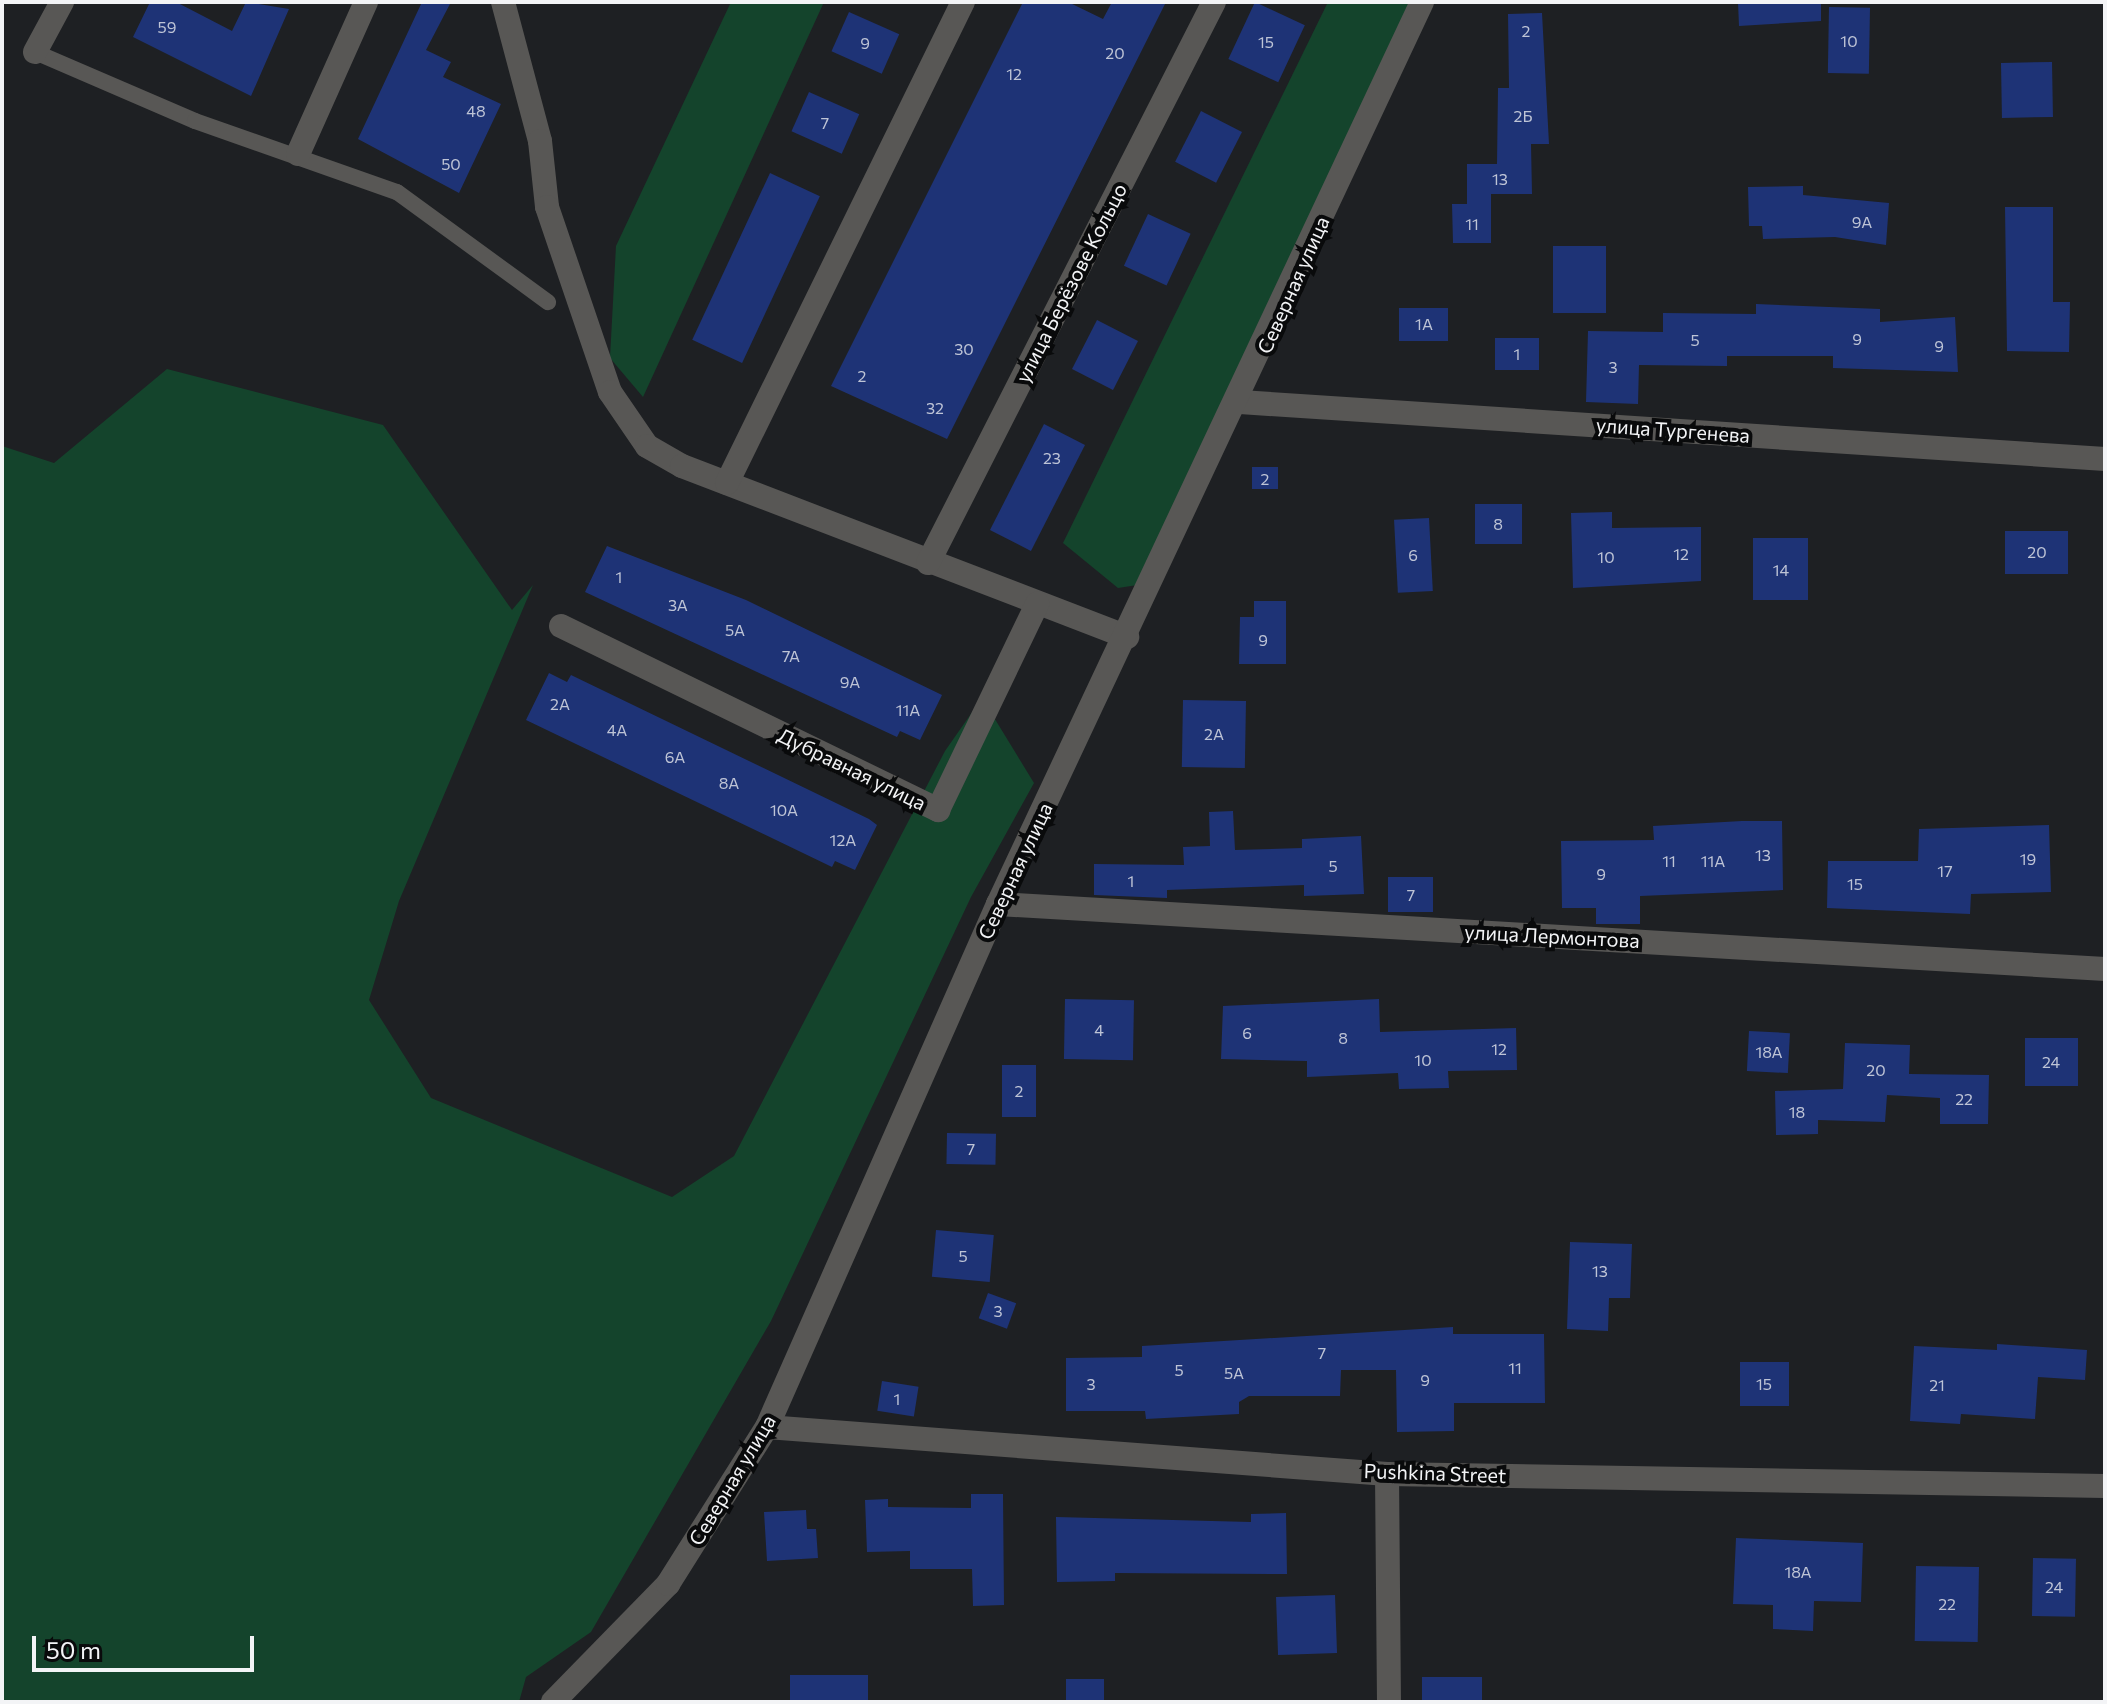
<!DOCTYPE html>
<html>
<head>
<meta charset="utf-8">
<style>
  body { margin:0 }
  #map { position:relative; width:2107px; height:1704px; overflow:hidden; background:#1e2023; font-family:Commissioner,sans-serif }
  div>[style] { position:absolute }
  .green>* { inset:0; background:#14442c }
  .building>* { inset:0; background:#1e3376; transform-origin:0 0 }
  .service>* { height:16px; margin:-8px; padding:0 8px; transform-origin:8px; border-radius:8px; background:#585755 }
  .minor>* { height:24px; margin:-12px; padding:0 12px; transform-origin:12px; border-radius:12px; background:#585755 }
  span { translate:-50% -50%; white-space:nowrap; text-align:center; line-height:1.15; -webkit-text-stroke:8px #090a0b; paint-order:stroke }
  .number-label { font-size:16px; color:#bec4d6 }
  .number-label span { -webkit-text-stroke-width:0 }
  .street-label { font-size:20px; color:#f3f4f6 }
  .frame { position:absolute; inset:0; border:4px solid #f3f4f6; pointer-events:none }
  .scale { position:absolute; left:32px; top:1636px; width:222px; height:36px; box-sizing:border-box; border:4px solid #f3f4f6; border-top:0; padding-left:10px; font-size:24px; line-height:28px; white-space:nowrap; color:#f3f4f6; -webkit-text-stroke:6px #090a0b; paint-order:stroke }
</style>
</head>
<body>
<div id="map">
  <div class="green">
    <i style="clip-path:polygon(731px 2px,824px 2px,643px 397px,610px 358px,616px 246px)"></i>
    <i style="clip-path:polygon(1328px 2px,1412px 2px,1144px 584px,1118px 588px,1063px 543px)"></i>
    <i style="clip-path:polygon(167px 369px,383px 425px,512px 610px,533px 585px,399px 901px,369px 1000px,431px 1098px,672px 1197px,734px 1156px,945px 751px,982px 698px,1034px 783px,971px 897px,771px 1321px,591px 1632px,526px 1677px,519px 1702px,2px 1702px,2px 446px,54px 463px)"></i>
  </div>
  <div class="building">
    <i style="clip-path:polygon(150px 2px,176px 2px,232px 31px,246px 2px,289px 9px,251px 96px,133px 37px)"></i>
    <i style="clip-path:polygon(422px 2px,451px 2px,426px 50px,451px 62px,443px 77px,501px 104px,459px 193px,358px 139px)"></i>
    <i style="clip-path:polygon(1023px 2px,1068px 2px,1103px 19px,1112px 2px,1166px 2px,947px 439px,831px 386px)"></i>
    <i style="left:1255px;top:2px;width:55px;height:63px;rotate:25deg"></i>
    <i style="clip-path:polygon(1738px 2px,1821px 2px,1821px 21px,1739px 26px)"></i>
    <i style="left:1829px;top:7px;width:41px;height:66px;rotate:1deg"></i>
    <i style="left:849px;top:12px;width:55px;height:43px;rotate:24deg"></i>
    <i style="clip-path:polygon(1542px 13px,1549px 144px,1531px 144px,1532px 194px,1491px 194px,1491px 243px,1453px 243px,1452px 204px,1467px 204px,1467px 164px,1497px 164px,1498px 88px,1509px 88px,1508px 14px)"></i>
    <i style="left:2052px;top:62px;width:55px;height:51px;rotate:89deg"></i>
    <i style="left:809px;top:92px;width:55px;height:43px;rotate:24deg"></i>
    <i style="left:1201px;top:111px;width:46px;height:57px;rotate:27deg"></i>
    <i style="left:770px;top:173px;width:55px;height:184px;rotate:25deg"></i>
    <i style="clip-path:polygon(1803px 186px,1803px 195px,1889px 203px,1886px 245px,1835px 237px,1763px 239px,1762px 226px,1749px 226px,1748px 187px)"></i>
    <i style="clip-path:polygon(2005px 207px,2053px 207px,2053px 302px,2070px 302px,2069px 352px,2007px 351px)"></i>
    <i style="left:1148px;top:214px;width:47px;height:57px;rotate:25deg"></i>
    <i style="left:1553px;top:246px;width:53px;height:67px"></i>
    <i style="clip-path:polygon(1756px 304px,1880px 309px,1880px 322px,1955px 317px,1958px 372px,1833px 368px,1833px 356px,1727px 356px,1727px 366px,1639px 365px,1638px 404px,1586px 402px,1588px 331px,1663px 332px,1663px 313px,1756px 314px)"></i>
    <i style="left:1399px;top:308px;width:49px;height:33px"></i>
    <i style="left:1097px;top:320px;width:46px;height:55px;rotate:27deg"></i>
    <i style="left:1495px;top:338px;width:44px;height:32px"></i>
    <i style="left:1044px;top:424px;width:46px;height:119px;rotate:27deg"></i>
    <i style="left:1278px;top:467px;width:22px;height:26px;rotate:90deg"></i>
    <i style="left:1475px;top:504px;width:47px;height:40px"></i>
    <i style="clip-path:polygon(1612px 512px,1612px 528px,1701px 527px,1701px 581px,1573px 588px,1571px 513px)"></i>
    <i style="left:1429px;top:518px;width:73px;height:35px;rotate:87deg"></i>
    <i style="left:2005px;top:531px;width:63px;height:43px"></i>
    <i style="left:1808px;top:538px;width:62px;height:55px;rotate:90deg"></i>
    <i style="clip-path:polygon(607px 546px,746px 600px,942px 695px,920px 740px,900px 731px,897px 737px,585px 592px)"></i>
    <i style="clip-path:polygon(1254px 601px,1286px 601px,1286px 664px,1239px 664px,1240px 617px,1254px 617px)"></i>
    <i style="clip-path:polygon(549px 673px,567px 682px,571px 675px,869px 819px,877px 825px,855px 870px,835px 861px,832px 867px,526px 720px)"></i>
    <i style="left:1183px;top:700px;width:63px;height:67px;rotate:1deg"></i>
    <i style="clip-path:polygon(1233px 811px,1235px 850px,1302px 848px,1302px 839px,1361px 836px,1364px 894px,1304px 896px,1304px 885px,1167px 890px,1167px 898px,1094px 895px,1094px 864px,1184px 865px,1183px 847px,1210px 846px,1209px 812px)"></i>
    <i style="clip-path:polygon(1742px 821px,1782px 821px,1783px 890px,1640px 896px,1640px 924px,1596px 924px,1596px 908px,1562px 908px,1561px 841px,1654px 840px,1653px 826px)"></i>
    <i style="clip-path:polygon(2049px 825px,2051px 892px,1971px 894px,1970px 914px,1827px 908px,1828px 861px,1918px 861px,1919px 829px)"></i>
    <i style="left:1433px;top:877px;width:35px;height:45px;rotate:90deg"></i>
    <i style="left:1065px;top:999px;width:69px;height:60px;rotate:1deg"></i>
    <i style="clip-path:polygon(1379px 999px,1380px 1032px,1516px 1028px,1517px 1070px,1448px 1071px,1449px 1088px,1399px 1089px,1398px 1073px,1307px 1077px,1307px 1061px,1221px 1059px,1223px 1006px)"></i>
    <i style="left:1749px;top:1031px;width:41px;height:40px;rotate:3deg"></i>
    <i style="left:2025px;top:1038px;width:53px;height:48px"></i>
    <i style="clip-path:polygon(1845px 1043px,1910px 1045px,1909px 1074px,1989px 1075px,1988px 1124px,1940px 1124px,1940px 1098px,1887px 1095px,1885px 1122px,1818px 1120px,1818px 1134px,1776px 1135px,1775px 1091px,1843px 1089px)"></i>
    <i style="left:1002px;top:1065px;width:34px;height:52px"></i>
    <i style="left:947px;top:1133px;width:49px;height:31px;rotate:1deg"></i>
    <i style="left:936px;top:1230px;width:58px;height:47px;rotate:5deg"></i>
    <i style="clip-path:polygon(1570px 1242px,1632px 1244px,1630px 1298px,1609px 1298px,1608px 1331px,1567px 1329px)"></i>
    <i style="left:988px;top:1293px;width:30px;height:27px;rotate:20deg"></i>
    <i style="clip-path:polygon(1453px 1327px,1453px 1334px,1544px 1334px,1545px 1403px,1454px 1403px,1454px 1431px,1397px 1432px,1396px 1370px,1341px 1370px,1340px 1396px,1249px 1396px,1239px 1402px,1239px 1414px,1146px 1419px,1145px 1411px,1066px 1411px,1066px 1358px,1142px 1357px,1142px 1346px)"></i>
    <i style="clip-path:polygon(1997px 1344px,2087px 1350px,2085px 1380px,2038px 1377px,2035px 1419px,1961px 1414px,1960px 1424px,1910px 1421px,1914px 1346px,1997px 1350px)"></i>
    <i style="left:1740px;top:1362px;width:49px;height:44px"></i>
    <i style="left:882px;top:1381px;width:37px;height:30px;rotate:9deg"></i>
    <i style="clip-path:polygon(971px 1494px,1003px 1494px,1004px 1605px,973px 1606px,972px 1569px,910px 1569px,910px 1551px,867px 1552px,865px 1500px,888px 1499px,888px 1507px,971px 1508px)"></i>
    <i style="clip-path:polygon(806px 1510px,807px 1529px,816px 1529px,818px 1558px,767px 1561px,764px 1512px)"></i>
    <i style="clip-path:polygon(1286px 1513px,1287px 1574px,1115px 1573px,1115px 1581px,1057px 1582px,1056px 1517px,1251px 1522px,1251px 1514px)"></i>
    <i style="clip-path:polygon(1736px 1538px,1863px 1543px,1861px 1602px,1814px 1601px,1813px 1631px,1773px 1629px,1773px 1605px,1733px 1604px)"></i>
    <i style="left:2033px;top:1558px;width:43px;height:58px;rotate:1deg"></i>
    <i style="left:1916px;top:1566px;width:63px;height:75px;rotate:1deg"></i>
    <i style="left:1335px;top:1595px;width:58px;height:59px;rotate:88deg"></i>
    <i style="left:868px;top:1675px;width:27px;height:78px;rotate:90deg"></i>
    <i style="left:1482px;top:1677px;width:25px;height:60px;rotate:90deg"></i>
    <i style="left:1066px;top:1679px;width:38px;height:23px"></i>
  </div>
  <div class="service">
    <i style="left:35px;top:52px;width:174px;rotate:23.3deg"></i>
    <i style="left:195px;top:121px;width:214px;rotate:19.4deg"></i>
    <i style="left:397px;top:192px;width:187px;rotate:36.1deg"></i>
  </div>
  <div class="minor">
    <i style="left:503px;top:2px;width:144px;rotate:75.1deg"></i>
    <i style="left:540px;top:141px;width:66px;rotate:83.9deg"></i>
    <i style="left:547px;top:207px;width:195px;rotate:71.2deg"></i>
    <i style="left:610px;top:392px;width:65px;rotate:55.6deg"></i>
    <i style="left:647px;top:446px;width:40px;rotate:29.7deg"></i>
    <i style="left:682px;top:466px;width:477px;rotate:21deg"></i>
    <i style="left:35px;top:52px;width:57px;rotate:-61.6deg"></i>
    <i style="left:298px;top:154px;width:167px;rotate:-65.9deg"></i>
    <i style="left:1240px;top:402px;width:867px;rotate:3.77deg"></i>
    <i style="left:727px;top:483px;width:536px;rotate:-63.87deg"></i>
    <i style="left:928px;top:563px;width:630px;rotate:-62.99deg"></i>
    <i style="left:561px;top:626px;width:420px;rotate:26deg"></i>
    <i style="left:938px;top:810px;width:229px;rotate:-64.3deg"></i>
    <i style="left:998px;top:904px;width:1109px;rotate:3.36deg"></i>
    <i style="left:767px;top:1427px;width:622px;rotate:4.34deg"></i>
    <i style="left:1387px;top:1474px;width:718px;rotate:0.96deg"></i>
    <i style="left:1387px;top:1474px;width:228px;rotate:89.5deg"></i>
    <i style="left:553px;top:1702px;width:165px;rotate:-45.7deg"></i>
    <i style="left:668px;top:1584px;width:186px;rotate:-57.8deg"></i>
    <i style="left:767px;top:1427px;width:572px;rotate:-66.17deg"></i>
    <i style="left:998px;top:904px;width:997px;rotate:-64.82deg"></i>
  </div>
  <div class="number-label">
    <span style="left:167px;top:27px">59</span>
    <span style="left:1526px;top:31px">2</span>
    <span style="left:1849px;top:41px">10</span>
    <span style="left:1266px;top:42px">15</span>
    <span style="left:865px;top:43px">9</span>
    <span style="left:1115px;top:53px">20</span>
    <span style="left:1014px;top:74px">12</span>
    <span style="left:476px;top:111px">48</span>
    <span style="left:1523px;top:116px">2Б</span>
    <span style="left:825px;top:123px">7</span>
    <span style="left:451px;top:164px">50</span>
    <span style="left:1500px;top:179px">13</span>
    <span style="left:1862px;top:222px">9А</span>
    <span style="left:1472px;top:224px">11</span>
    <span style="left:1424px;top:324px">1А</span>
    <span style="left:1857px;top:339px">9</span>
    <span style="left:1695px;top:340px">5</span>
    <span style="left:1939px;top:346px">9</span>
    <span style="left:964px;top:349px">30</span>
    <span style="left:1517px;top:354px">1</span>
    <span style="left:1613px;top:367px">3</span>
    <span style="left:862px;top:376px">2</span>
    <span style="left:935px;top:408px">32</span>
    <span style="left:1052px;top:458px">23</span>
    <span style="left:1265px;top:479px">2</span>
    <span style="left:1498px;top:524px">8</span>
    <span style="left:2037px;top:552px">20</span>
    <span style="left:1681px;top:554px">12</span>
    <span style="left:1413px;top:555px">6</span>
    <span style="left:1606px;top:557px">10</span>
    <span style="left:1781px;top:570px">14</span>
    <span style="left:619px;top:577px">1</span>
    <span style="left:678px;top:605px">3А</span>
    <span style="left:735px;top:630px">5А</span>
    <span style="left:1263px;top:640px">9</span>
    <span style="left:791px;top:656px">7А</span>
    <span style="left:850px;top:682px">9А</span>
    <span style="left:560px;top:704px">2А</span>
    <span style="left:908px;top:710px">11А</span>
    <span style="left:617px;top:730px">4А</span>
    <span style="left:1214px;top:734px">2А</span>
    <span style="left:675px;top:757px">6А</span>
    <span style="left:729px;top:783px">8А</span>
    <span style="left:784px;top:810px">10А</span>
    <span style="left:843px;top:840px">12А</span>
    <span style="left:1763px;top:855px">13</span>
    <span style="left:2028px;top:859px">19</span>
    <span style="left:1669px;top:861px">11</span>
    <span style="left:1713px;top:861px">11А</span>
    <span style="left:1333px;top:866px">5</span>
    <span style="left:1945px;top:871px">17</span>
    <span style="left:1601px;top:874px">9</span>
    <span style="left:1131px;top:881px">1</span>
    <span style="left:1855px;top:884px">15</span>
    <span style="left:1411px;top:895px">7</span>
    <span style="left:1099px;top:1030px">4</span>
    <span style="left:1247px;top:1033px">6</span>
    <span style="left:1343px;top:1038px">8</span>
    <span style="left:1499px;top:1049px">12</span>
    <span style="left:1769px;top:1052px">18А</span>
    <span style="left:1423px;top:1060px">10</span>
    <span style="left:2051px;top:1062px">24</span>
    <span style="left:1876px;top:1070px">20</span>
    <span style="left:1019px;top:1091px">2</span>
    <span style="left:1964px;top:1099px">22</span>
    <span style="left:1797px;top:1112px">18</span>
    <span style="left:971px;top:1149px">7</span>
    <span style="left:963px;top:1256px">5</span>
    <span style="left:1600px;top:1271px">13</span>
    <span style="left:998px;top:1311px">3</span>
    <span style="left:1322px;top:1353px">7</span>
    <span style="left:1515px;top:1368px">11</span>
    <span style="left:1179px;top:1370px">5</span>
    <span style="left:1234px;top:1373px">5А</span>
    <span style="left:1425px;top:1380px">9</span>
    <span style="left:1091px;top:1384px">3</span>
    <span style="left:1764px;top:1384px">15</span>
    <span style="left:1937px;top:1385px">21</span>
    <span style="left:897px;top:1399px">1</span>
    <span style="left:1798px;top:1572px">18А</span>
    <span style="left:2054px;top:1587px">24</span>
    <span style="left:1947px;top:1604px">22</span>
  </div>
  <div class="street-label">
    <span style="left:1071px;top:283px;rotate:-63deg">улица Берёзове Кольцо</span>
    <span style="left:1293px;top:285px;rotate:-66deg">Северная улица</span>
    <span style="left:1673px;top:430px;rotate:4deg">улица Тургенева</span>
    <span style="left:852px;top:769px;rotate:26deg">Дубравная улица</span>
    <span style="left:1015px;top:871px;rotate:-65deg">Северная улица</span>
    <span style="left:1552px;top:936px;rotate:3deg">улица Лермонтова</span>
    <span style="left:1435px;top:1473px;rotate:2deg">Pushkina Street</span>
    <span style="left:732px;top:1480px;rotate:-59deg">Северная улица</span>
  </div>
  <div class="frame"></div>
  <div class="scale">50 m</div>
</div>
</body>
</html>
